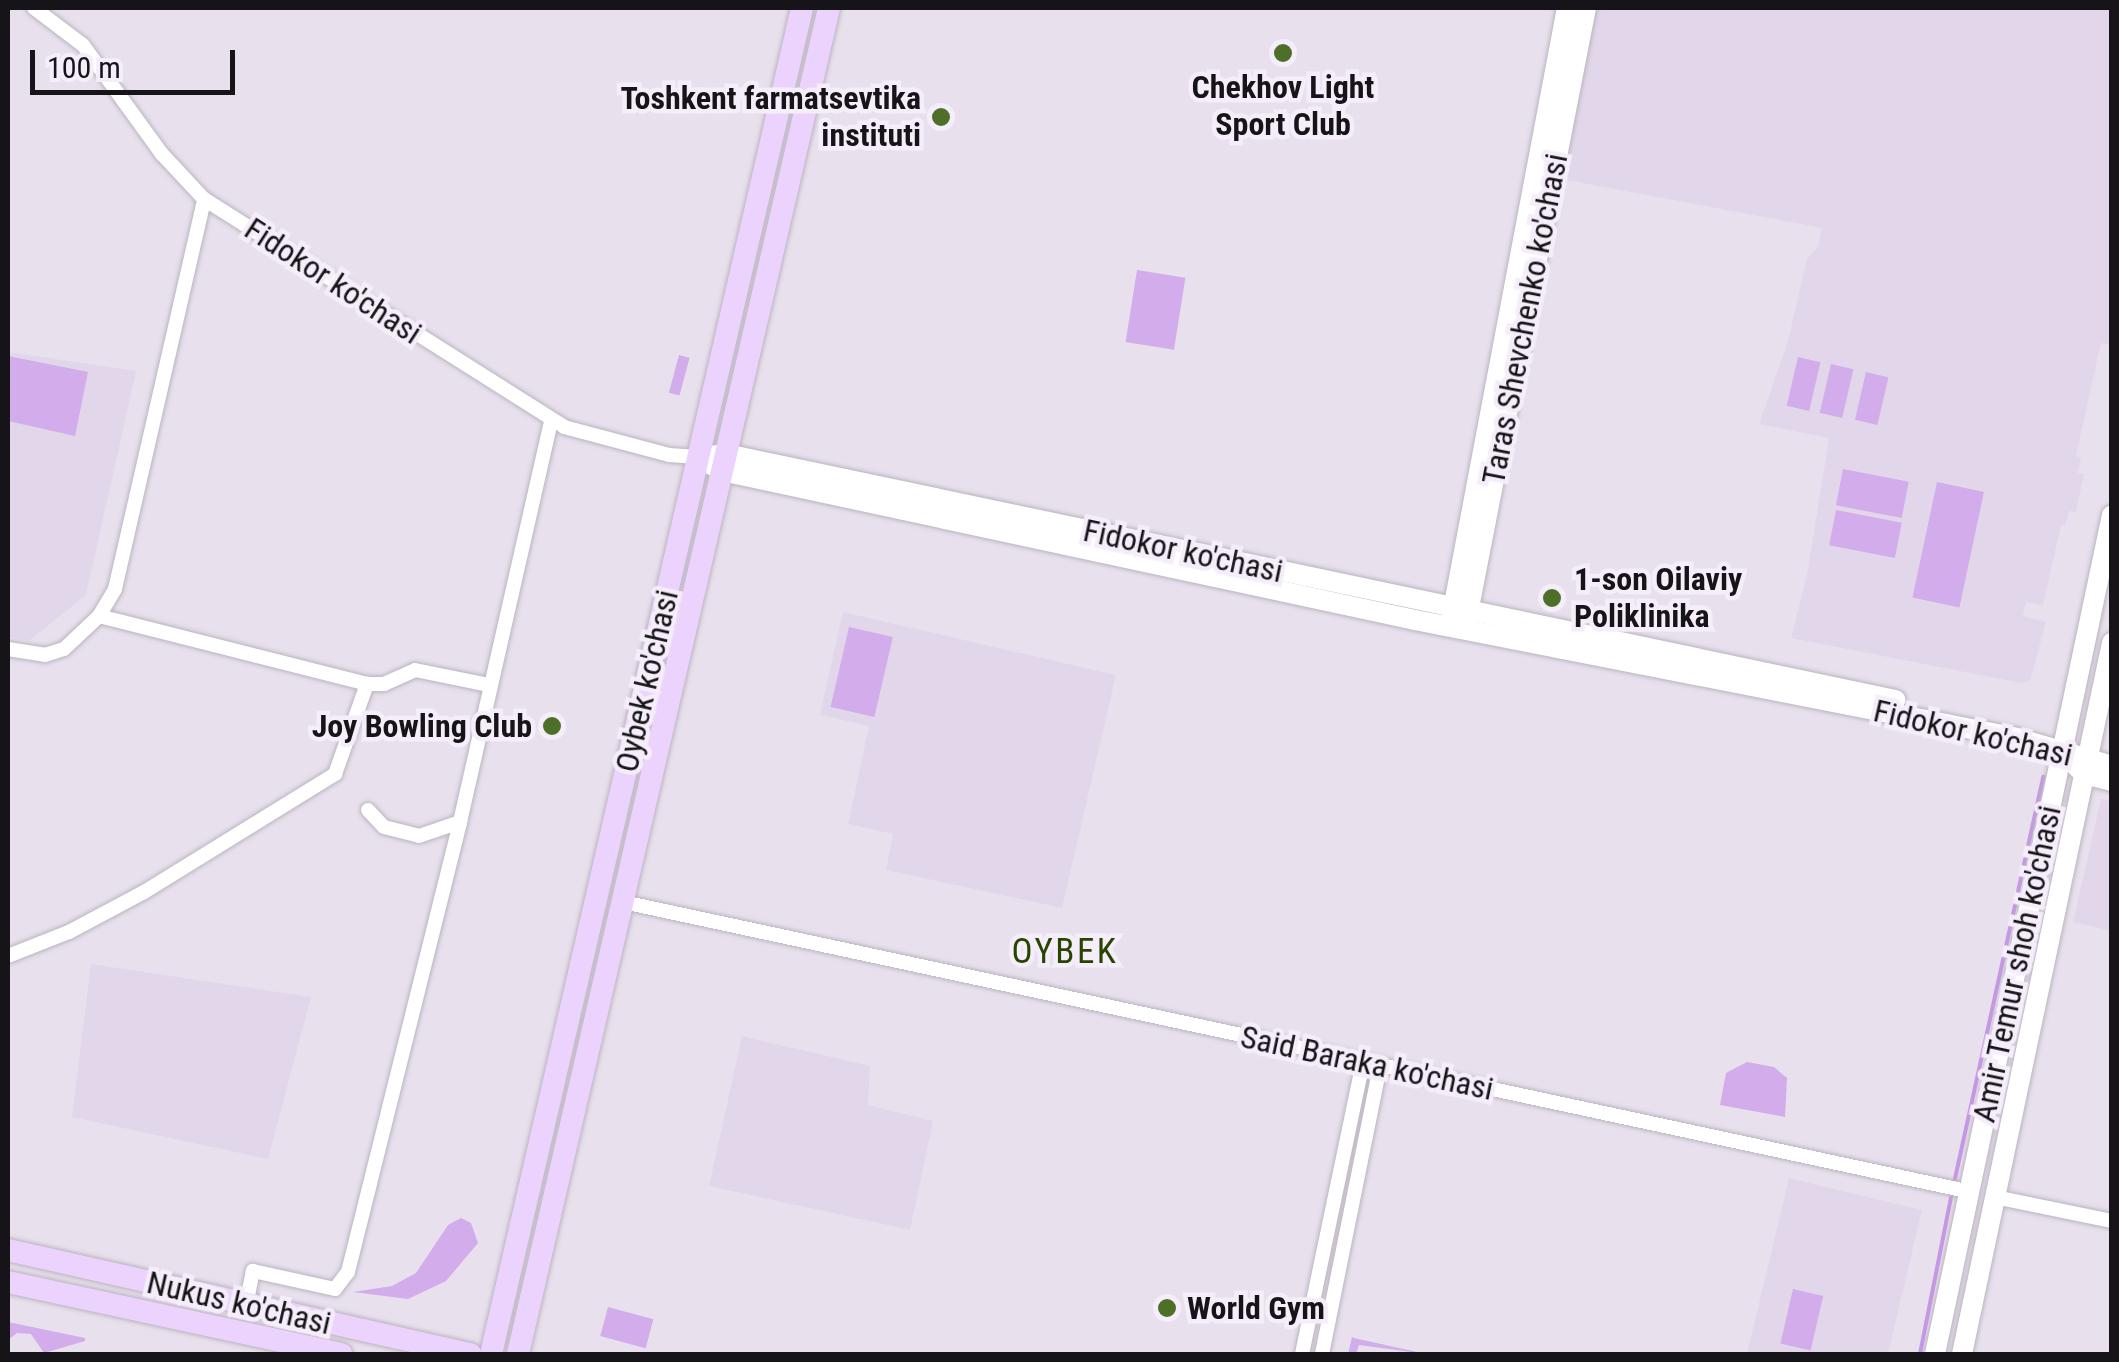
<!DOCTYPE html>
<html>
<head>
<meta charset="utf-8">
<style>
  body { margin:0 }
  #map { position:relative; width:2119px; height:1362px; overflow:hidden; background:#e8e1ed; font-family:"Roboto Condensed",sans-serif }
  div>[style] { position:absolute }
  .built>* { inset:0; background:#e2d7ea }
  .green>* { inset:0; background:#d2aceb; transform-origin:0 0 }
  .stream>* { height:4px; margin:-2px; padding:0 2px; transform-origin:2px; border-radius:2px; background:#c697e5 }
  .roads { filter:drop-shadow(0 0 2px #bbb4c0) drop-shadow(0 0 2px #bbb4c0) }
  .street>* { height:14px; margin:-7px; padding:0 7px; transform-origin:7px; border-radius:7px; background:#fff }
  .secondary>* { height:20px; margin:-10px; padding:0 10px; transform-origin:10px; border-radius:10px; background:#fff }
  .primary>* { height:22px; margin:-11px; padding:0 11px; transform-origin:11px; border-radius:11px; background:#ecd3fd }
  .dots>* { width:28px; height:28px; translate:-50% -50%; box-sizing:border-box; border:5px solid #f5eefa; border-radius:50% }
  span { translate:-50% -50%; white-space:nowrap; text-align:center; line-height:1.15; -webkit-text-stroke:9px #f5eefa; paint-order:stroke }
  .poi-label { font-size:32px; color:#171419; font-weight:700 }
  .right { translate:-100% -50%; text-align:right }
  .left { translate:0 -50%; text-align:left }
  .street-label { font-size:32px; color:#171419 }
  .neighbourhood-label { font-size:35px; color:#284500; letter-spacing:2.5px }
  .frame { position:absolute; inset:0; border:10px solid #171419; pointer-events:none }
  .scale { position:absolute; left:30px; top:50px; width:205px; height:45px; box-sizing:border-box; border:5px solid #171419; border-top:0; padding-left:12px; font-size:30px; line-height:35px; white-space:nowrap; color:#171419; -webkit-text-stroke:8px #f5eefa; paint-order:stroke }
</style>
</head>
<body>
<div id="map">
  <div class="built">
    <i style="clip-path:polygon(1594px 8px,2111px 8px,2111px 345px,2101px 343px,2076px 456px,2081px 458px,2078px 473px,2084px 474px,2076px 512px,2069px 511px,2065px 525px,2061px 525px,2043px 605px,2026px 602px,2023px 616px,2046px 622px,2030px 681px,2021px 683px,1791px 638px,1807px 575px,1829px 438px,1759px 424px,1788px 341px,1807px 259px,1818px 247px,1822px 228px,1561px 179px)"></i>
    <i style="clip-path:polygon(8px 352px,136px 371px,86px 595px,29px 641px,8px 636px)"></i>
    <i style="clip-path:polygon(843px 612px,1116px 675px,1062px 908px,886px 870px,893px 834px,848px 824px,869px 726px,820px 715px)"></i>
    <i style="clip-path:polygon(2101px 799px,2111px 801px,2111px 931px,2073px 922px)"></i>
    <i style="clip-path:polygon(91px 964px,311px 997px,268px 1159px,72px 1117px)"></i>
    <i style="clip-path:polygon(742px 1036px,870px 1066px,868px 1105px,933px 1121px,910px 1230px,709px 1186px)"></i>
    <i style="clip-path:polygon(1789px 1178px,1922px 1210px,1888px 1354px,1747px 1354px)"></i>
  </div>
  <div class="green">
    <i style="left:1137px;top:270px;width:49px;height:73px;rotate:9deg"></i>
    <i style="left:679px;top:355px;width:11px;height:39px;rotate:15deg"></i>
    <i style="clip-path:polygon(8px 356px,88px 372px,75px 436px,8px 421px)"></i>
    <i style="left:1798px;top:357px;width:23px;height:50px;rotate:13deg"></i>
    <i style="left:1831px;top:364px;width:23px;height:50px;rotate:13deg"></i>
    <i style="left:1866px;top:372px;width:23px;height:49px;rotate:13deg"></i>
    <i style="left:1843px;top:469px;width:67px;height:37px;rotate:11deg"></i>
    <i style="left:1937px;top:482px;width:48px;height:118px;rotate:12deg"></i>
    <i style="left:1836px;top:510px;width:67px;height:36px;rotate:11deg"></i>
    <i style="left:849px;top:627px;width:45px;height:82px;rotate:13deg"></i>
    <i style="clip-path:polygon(1747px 1062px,1774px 1067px,1787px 1078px,1785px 1117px,1720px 1105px,1726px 1073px)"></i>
    <i style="clip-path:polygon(461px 1218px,471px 1223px,478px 1243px,446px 1281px,408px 1299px,353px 1292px,392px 1286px,416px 1273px,448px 1225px)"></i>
    <i style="left:1793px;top:1289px;width:31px;height:56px;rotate:13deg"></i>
    <i style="left:608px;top:1307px;width:47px;height:30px;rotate:15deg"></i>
    <i style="clip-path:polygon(8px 1322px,85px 1338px,85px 1341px,44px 1353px,31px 1334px,17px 1333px,8px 1340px)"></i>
    <i style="clip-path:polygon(1352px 1337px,1354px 1338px,1426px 1354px,1359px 1345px,1356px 1354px,1348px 1354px)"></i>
  </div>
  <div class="stream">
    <i style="left:1954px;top:1183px;width:416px;rotate:-77.6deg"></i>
    <i style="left:1920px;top:1354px;width:165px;rotate:-78.8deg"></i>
  </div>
  <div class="roads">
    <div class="street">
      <i style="left:34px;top:8px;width:61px;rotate:37.1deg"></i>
      <i style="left:83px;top:45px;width:135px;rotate:54.1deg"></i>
      <i style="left:162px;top:154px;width:62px;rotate:47deg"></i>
      <i style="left:204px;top:199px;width:426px;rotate:32.3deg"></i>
      <i style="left:564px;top:427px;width:109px;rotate:14.9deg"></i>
      <i style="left:669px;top:455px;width:29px;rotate:4deg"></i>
      <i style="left:99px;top:616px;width:276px;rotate:14.2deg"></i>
      <i style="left:367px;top:684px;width:17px"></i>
      <i style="left:384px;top:684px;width:34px;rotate:-24deg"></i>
      <i style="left:415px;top:670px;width:76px;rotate:11.5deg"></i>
      <i style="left:8px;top:649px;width:37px;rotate:9deg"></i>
      <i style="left:45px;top:655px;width:20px;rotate:-18deg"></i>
      <i style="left:64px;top:649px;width:48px;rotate:-43.3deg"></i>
      <i style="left:99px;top:616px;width:31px;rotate:-59deg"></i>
      <i style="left:115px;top:589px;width:400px;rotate:-77.1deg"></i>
      <i style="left:368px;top:810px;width:23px;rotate:47deg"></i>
      <i style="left:384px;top:827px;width:36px;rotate:14deg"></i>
      <i style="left:419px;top:836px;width:43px;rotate:-18.9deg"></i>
      <i style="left:623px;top:902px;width:1379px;rotate:12.14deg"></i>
      <i style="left:8px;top:956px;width:66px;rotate:-21.5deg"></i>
      <i style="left:69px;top:932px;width:85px;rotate:-28.1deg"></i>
      <i style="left:144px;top:892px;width:225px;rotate:-31.7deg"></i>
      <i style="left:335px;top:774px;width:96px;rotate:-70.4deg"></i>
      <i style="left:1995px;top:1197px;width:119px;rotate:11.6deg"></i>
      <i style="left:246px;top:1306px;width:36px;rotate:-79deg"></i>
      <i style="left:253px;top:1271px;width:84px;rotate:12.4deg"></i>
      <i style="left:335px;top:1289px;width:21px;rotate:-53deg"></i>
      <i style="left:348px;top:1272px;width:464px;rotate:-76deg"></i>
      <i style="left:460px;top:822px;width:412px;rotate:-77.2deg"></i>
      <i style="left:1302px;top:1354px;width:298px;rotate:-78.2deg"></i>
      <i style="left:1322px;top:1354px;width:294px;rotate:-78.6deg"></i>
    </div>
    <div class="secondary">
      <i style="left:710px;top:456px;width:16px;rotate:-7deg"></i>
      <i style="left:726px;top:454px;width:1195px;rotate:11.88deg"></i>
      <i style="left:698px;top:457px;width:28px;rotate:30deg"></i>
      <i style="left:722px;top:471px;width:709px;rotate:12.13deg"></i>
      <i style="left:1415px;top:620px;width:613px;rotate:11.09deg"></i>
      <i style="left:2017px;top:738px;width:99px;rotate:16.4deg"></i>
      <i style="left:1451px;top:620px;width:623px;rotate:-79.27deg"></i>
      <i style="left:1466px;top:623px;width:627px;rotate:-78.96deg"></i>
      <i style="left:2076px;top:766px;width:11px;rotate:45deg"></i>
      <i style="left:2084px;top:774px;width:29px;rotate:14deg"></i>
      <i style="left:1935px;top:1354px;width:857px;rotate:-78.09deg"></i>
      <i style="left:1962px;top:1354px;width:727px;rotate:-78.09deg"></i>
    </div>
    <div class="primary">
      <i style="left:8px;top:1250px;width:474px;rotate:12.7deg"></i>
      <i style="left:8px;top:1282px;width:341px;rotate:12.2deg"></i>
      <i style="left:491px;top:1354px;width:1381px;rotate:-76.99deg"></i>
      <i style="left:518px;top:1354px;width:1381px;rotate:-76.99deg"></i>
    </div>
  </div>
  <div class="dots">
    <i style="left:1283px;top:53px;background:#4d6f28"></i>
    <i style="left:941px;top:117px;background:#4d6f28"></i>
    <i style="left:1552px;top:598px;background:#4d6f28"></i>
    <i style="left:552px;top:726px;background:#4d6f28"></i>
    <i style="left:1167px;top:1308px;background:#4d6f28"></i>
  </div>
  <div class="poi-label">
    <span style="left:1283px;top:106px">Chekhov Light<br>Sport Club</span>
    <span class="right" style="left:921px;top:117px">Toshkent farmatsevtika<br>instituti</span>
    <span class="left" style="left:1574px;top:598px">1-son Oilaviy<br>Poliklinika</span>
    <span class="right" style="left:532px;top:726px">Joy Bowling Club</span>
    <span class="left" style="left:1187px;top:1308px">World Gym</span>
  </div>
  <div class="street-label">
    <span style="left:333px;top:281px;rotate:33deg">Fidokor ko'chasi</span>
    <span style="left:1525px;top:319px;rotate:-79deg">Taras Shevchenko ko'chasi</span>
    <span style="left:1183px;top:551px;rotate:12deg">Fidokor ko'chasi</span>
    <span style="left:647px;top:681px;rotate:-77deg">Oybek ko'chasi</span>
    <span style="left:1973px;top:733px;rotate:13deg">Fidokor ko'chasi</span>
    <span style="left:2017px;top:964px;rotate:-78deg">Amir Temur shoh ko'chasi</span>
    <span style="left:1367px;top:1063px;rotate:12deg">Said Baraka ko'chasi</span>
    <span style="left:239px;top:1303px;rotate:13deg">Nukus ko'chasi</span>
  </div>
  <div class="neighbourhood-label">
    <span style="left:1065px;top:952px">OYBEK</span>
  </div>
  <div class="frame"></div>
  <div class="scale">100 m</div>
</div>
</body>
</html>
